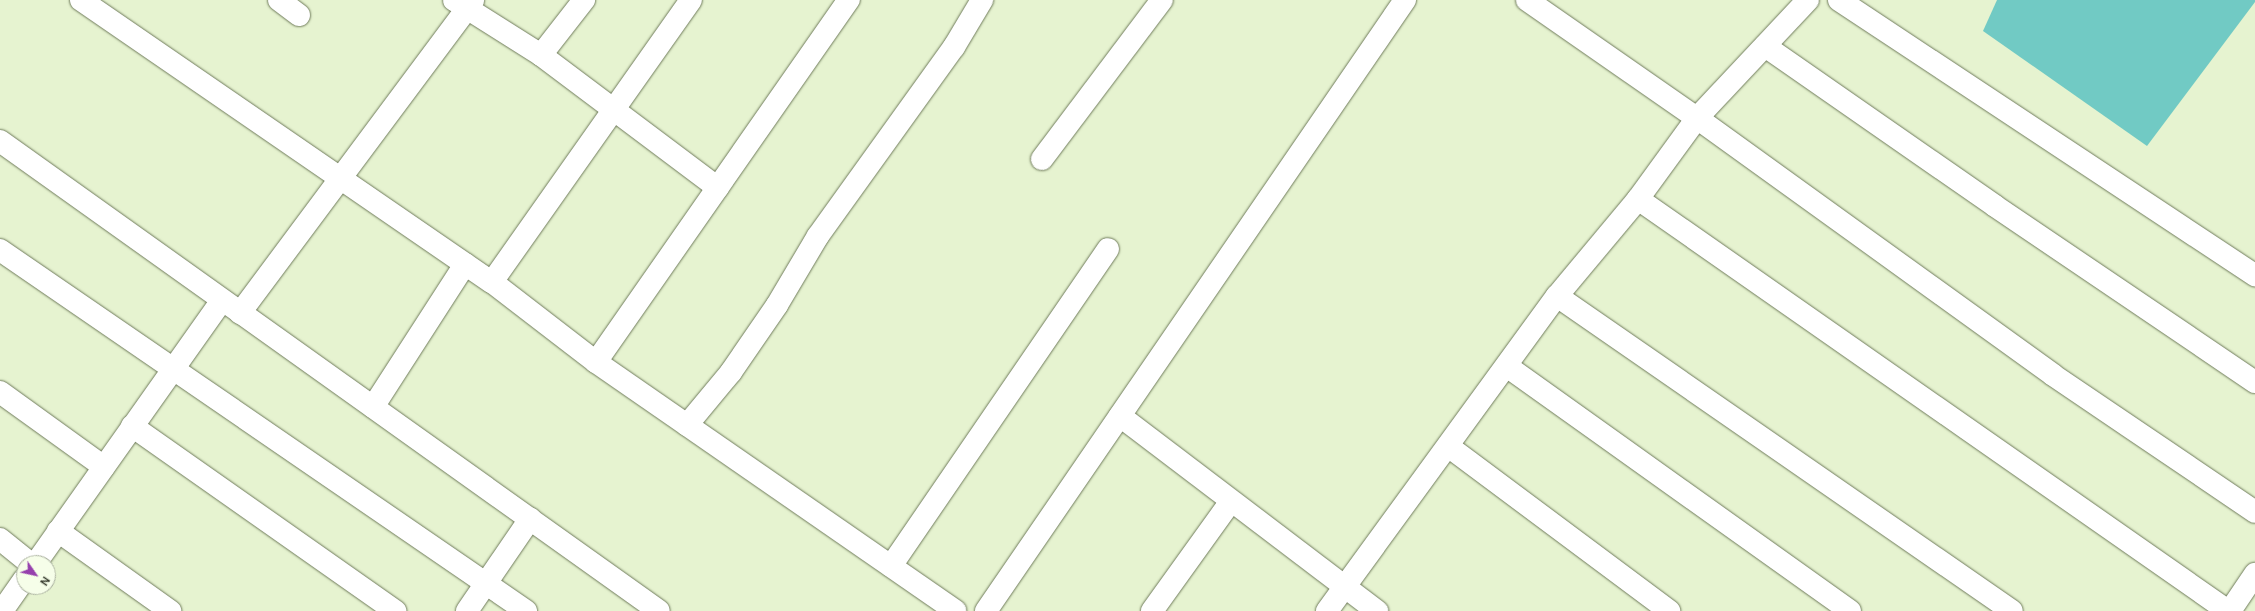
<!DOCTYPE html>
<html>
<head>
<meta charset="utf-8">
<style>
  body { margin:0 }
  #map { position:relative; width:2255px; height:611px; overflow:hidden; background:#e6f3d0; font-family:"DM Sans",sans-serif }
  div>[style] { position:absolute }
  .water>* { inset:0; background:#71cac4 }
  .roads { filter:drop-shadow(0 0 1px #6f7b5b) drop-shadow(0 0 1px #6f7b5b) }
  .minor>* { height:22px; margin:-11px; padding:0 11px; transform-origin:11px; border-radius:11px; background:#fff }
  span { translate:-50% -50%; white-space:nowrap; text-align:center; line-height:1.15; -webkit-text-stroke:3px #f6fee9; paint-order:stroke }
  .north { position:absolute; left:16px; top:555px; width:40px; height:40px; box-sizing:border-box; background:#f6fee9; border:1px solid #aab19f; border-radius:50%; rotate:124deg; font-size:11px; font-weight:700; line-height:16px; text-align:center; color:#393e30 }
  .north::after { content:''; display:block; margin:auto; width:14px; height:18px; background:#9640ad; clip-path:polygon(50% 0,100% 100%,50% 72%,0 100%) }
</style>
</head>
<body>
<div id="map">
  <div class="water">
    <i style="clip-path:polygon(1997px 0,2255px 0,2255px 2px,2147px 146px,1983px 31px)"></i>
  </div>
  <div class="roads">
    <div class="minor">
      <i style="left:81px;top:0;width:498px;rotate:34.5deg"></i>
      <i style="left:492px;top:282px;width:131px;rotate:37.6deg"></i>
      <i style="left:596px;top:362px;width:437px;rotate:34.7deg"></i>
      <i style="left:279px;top:0;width:25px;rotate:37deg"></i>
      <i style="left:454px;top:0;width:103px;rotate:32.3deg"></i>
      <i style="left:541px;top:55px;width:221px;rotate:36.9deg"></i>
      <i style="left:1527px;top:0;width:207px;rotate:34.8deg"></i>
      <i style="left:1697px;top:118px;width:439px;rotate:35.8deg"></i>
      <i style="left:2053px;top:375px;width:244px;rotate:34.1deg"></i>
      <i style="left:1839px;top:0;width:499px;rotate:33.5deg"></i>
      <i style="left:1765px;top:46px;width:280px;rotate:34.8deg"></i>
      <i style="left:1995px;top:206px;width:314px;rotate:34.1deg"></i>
      <i style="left:541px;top:55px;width:70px;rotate:-52deg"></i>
      <i style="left:0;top:141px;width:809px;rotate:35.5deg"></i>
      <i style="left:1042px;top:159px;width:199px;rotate:-53deg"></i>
      <i style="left:1638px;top:199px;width:720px;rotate:34.93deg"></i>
      <i style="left:0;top:250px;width:638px;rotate:34.46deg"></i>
      <i style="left:492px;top:282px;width:345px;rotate:-54.8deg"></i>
      <i style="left:1557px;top:296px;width:553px;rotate:34.7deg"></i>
      <i style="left:240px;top:313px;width:390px;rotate:-53.3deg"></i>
      <i style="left:596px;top:362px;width:442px;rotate:-55.1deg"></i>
      <i style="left:1508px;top:367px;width:420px;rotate:35.5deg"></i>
      <i style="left:0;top:392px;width:128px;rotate:35.8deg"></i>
      <i style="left:373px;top:407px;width:170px;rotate:-57.2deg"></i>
      <i style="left:1120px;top:416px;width:323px;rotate:37.2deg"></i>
      <i style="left:687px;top:425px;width:69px;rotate:-50.3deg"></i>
      <i style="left:731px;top:372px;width:81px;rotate:-55.5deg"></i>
      <i style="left:777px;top:305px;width:80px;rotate:-59.3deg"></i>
      <i style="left:818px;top:236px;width:233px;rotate:-54.3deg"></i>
      <i style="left:954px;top:47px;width:55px;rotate:-59.2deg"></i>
      <i style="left:132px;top:426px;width:322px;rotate:35.1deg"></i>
      <i style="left:1448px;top:446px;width:276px;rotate:36.7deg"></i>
      <i style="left:58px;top:531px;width:138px;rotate:35.5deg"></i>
      <i style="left:0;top:539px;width:38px;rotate:39deg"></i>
      <i style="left:36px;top:563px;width:322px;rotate:-54.7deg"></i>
      <i style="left:891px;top:566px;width:384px;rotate:-55.6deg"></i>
      <i style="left:2px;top:611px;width:38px;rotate:-55deg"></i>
      <i style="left:467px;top:611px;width:112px;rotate:-55.6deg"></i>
      <i style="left:986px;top:611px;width:741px;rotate:-55.56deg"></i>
      <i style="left:1152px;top:611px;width:135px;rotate:-54.3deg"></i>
      <i style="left:1327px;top:611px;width:390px;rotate:-53.9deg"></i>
      <i style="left:1557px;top:296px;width:126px;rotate:-50.1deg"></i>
      <i style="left:1638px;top:199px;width:100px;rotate:-53.9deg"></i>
      <i style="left:1697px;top:118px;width:162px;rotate:-46.8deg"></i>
      <i style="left:2230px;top:611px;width:45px;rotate:-56deg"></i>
    </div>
  </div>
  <div class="north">N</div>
</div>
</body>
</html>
